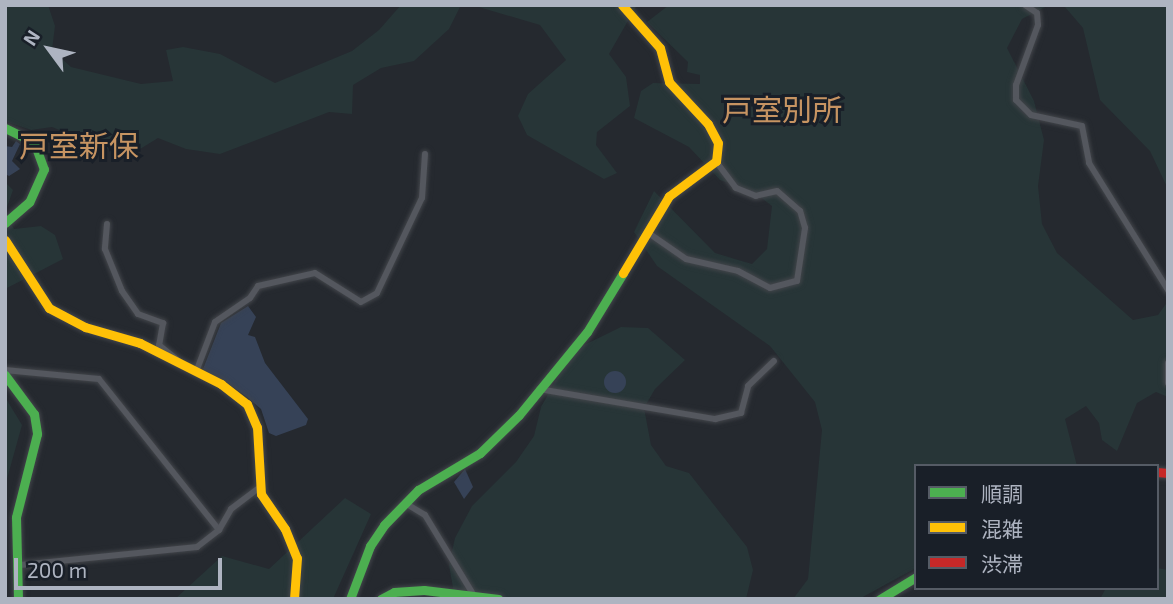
<!DOCTYPE html>
<html>
<head>
<meta charset="utf-8">
<style>
  body { margin:0 }
  #map { position:relative; width:1173px; height:604px; overflow:hidden; background:#25292f; font-family:"Exo 2","Noto Sans JP",sans-serif }
  div>[style] { position:absolute }
  .green>* { inset:0; background:#273537 }
  .water>* { inset:0; background:#364257 }
  .round { border-radius:50% }
  .roads { filter:drop-shadow(0 0 2px #42454a) drop-shadow(0 0 2px #42454a) }
  .street>* { height:6px; margin:-3px; padding:0 3px; transform-origin:3px; border-radius:3px; background:#54575e }
  .fast>* { height:9px; margin:-4.5px; padding:0 4.5px; transform-origin:4.5px; border-radius:4.5px; background:#4caf50 }
  .slow>* { height:9px; margin:-4.5px; padding:0 4.5px; transform-origin:4.5px; border-radius:4.5px; background:#ffc107 }
  .jam>* { height:9px; margin:-4.5px; padding:0 4.5px; transform-origin:4.5px; border-radius:4.5px; background:#c62828 }
  span { translate:-50% -50%; white-space:nowrap; text-align:center; line-height:1.15; -webkit-text-stroke:6px #191f28; paint-order:stroke }
  .quarter-label { font-size:30px; color:#c79462 }
  .frame { position:absolute; inset:0; border:7px solid #aeb4c1; pointer-events:none }
  .legend { position:absolute; left:914px; top:464px; width:245px; height:126px; box-sizing:border-box; background:#191f28; border:2px solid #555b65; margin:0; padding:9px 12px; list-style:none; font-size:21px; color:#aeb4c1 }
  .legend li { display:flex; align-items:center; gap:14px; height:35px }
  .legend b { width:35px; border:2px solid #555b65 }
  .north { position:absolute; left:14px; top:14px; width:70px; height:70px; -webkit-text-stroke:5px #191f28; paint-order:stroke; rotate:303deg; font-size:19px; font-weight:700; line-height:28px; text-align:center; color:#aeb4c1 }
  .north::after { content:''; display:block; margin:auto; width:24px; height:32px; background:#aeb4c1; clip-path:polygon(50% 0,100% 100%,50% 72%,0 100%) }
  .scale { position:absolute; left:14px; top:558px; width:208px; height:32px; box-sizing:border-box; border:4px solid #aeb4c1; border-top:0; padding-left:9px; font-size:21px; line-height:24px; white-space:nowrap; color:#aeb4c1; -webkit-text-stroke:5px #191f28; paint-order:stroke }
</style>
</head>
<body>
<div id="map">
  <div class="green">
    <i style="clip-path:polygon(5px 5px,48px 5px,55px 26px,52px 50px,71px 67px,141px 84px,173px 81px,166px 50px,183px 47px,220px 54px,275px 83px,352px 51px,379px 30px,401px 5px,461px 5px,449px 29px,414px 61px,381px 68px,353px 85px,352px 114px,329px 112px,220px 154px,186px 149px,158px 138px,127px 157px,52px 127px,31px 130px,5px 121px)"></i>
    <i style="clip-path:polygon(472px 5px,637px 5px,609px 54px,626px 77px,630px 106px,597px 132px,596px 145px,617px 173px,604px 179px,527px 135px,518px 116px,528px 94px,566px 60px,540px 25px)"></i>
    <i style="clip-path:polygon(669px 5px,1049px 5px,1022px 19px,1007px 48px,1034px 101px,1044px 140px,1038px 186px,1042px 224px,1057px 253px,1133px 320px,1158px 315px,1168px 301px,1168px 397px,1156px 392px,1137px 403px,1117px 451px,1102px 440px,1099px 423px,1086px 406px,1065px 419px,1077px 466px,916px 466px,916px 568px,859px 599px,793px 599px,808px 579px,822px 430px,815px 402px,770px 346px,657px 266px,634px 232px,654px 191px,715px 253px,752px 264px,767px 249px,772px 206px,754px 192px,720px 180px,689px 147px,634px 118px,641px 91px,653px 83px,700px 84px,700px 75px,687px 72px,688px 62px,647px 22px)"></i>
    <i style="clip-path:polygon(1052px 5px,1168px 5px,1168px 189px,1150px 151px,1100px 100px,1083px 28px,1065px 7px)"></i>
    <i style="clip-path:polygon(5px 182px,13px 190px,5px 213px,14px 229px,41px 226px,55px 235px,63px 259px,5px 289px)"></i>
    <i style="clip-path:polygon(621px 327px,648px 328px,685px 360px,655px 389px,644px 408px,651px 445px,666px 466px,689px 473px,747px 547px,753px 570px,746px 599px,455px 599px,449px 565px,455px 538px,472px 506px,516px 462px,534px 436px,541px 407px,572px 351px)"></i>
    <i style="clip-path:polygon(5px 397px,22px 425px,5px 486px)"></i>
    <i style="clip-path:polygon(345px 498px,371px 514px,333px 599px,175px 599px,222px 556px,269px 569px)"></i>
    <i style="clip-path:polygon(1157px 568px,1168px 570px,1168px 599px,1100px 599px,1106px 588px,1157px 588px)"></i>
  </div>
  <div class="water">
    <i style="clip-path:polygon(16px 141px,20px 144px,12px 161px,20px 169px,9px 176px,5px 174px,5px 146px,12px 147px)"></i>
    <i style="clip-path:polygon(248px 306px,256px 317px,248px 335px,255px 337px,265px 363px,308px 419px,306px 425px,276px 436px,269px 433px,261px 409px,247px 397px,226px 382px,201px 374px,221px 323px)"></i>
    <i class="round" style="left:604px;top:371px;width:22px;height:22px"></i>
    <i style="clip-path:polygon(465px 469px,473px 487px,464px 499px,454px 482px)"></i>
  </div>
  <div class="roads">
    <div class="street">
      <i style="left:1025px;top:5px;width:14px;rotate:34deg"></i>
      <i style="left:1037px;top:13px;width:12px;rotate:85deg"></i>
      <i style="left:1038px;top:25px;width:64px;rotate:110.1deg"></i>
      <i style="left:1016px;top:85px;width:15px;rotate:90deg"></i>
      <i style="left:1016px;top:100px;width:21px;rotate:45deg"></i>
      <i style="left:1031px;top:115px;width:52px;rotate:12.2deg"></i>
      <i style="left:1082px;top:126px;width:38px;rotate:79deg"></i>
      <i style="left:1089px;top:163px;width:150px;rotate:58.1deg"></i>
      <i style="left:107px;top:224px;width:25px;rotate:95deg"></i>
      <i style="left:105px;top:249px;width:45px;rotate:68deg"></i>
      <i style="left:122px;top:291px;width:28px;rotate:55deg"></i>
      <i style="left:138px;top:314px;width:27px;rotate:20deg"></i>
      <i style="left:163px;top:323px;width:22px;rotate:100deg"></i>
      <i style="left:159px;top:345px;width:28px;rotate:39deg"></i>
      <i style="left:647px;top:232px;width:47px;rotate:34.7deg"></i>
      <i style="left:686px;top:259px;width:53px;rotate:13deg"></i>
      <i style="left:738px;top:271px;width:36px;rotate:28deg"></i>
      <i style="left:770px;top:288px;width:28px;rotate:-15deg"></i>
      <i style="left:797px;top:281px;width:54px;rotate:-81.4deg"></i>
      <i style="left:805px;top:228px;width:18px;rotate:-106deg"></i>
      <i style="left:800px;top:211px;width:30px;rotate:-139deg"></i>
      <i style="left:777px;top:191px;width:22px;rotate:167deg"></i>
      <i style="left:756px;top:196px;width:22px;rotate:-158deg"></i>
      <i style="left:736px;top:188px;width:34px;rotate:-127deg"></i>
      <i style="left:1168px;top:363px;width:20px;rotate:90deg"></i>
      <i style="left:5px;top:370px;width:94px;rotate:5.5deg"></i>
      <i style="left:99px;top:379px;width:193px;rotate:51.5deg"></i>
      <i style="left:196px;top:372px;width:53px;rotate:-69.2deg"></i>
      <i style="left:215px;top:322px;width:42px;rotate:-34.4deg"></i>
      <i style="left:250px;top:298px;width:14px;rotate:-56deg"></i>
      <i style="left:258px;top:286px;width:58px;rotate:-12.8deg"></i>
      <i style="left:315px;top:273px;width:54px;rotate:32.2deg"></i>
      <i style="left:361px;top:302px;width:18px;rotate:-29deg"></i>
      <i style="left:377px;top:293px;width:105px;rotate:-64.7deg"></i>
      <i style="left:422px;top:198px;width:44px;rotate:-86.1deg"></i>
      <i style="left:539px;top:389px;width:179px;rotate:9.7deg"></i>
      <i style="left:715px;top:419px;width:27px;rotate:-13deg"></i>
      <i style="left:741px;top:413px;width:28px;rotate:-75deg"></i>
      <i style="left:748px;top:386px;width:36px;rotate:-44deg"></i>
      <i style="left:405px;top:503px;width:23px;rotate:31deg"></i>
      <i style="left:425px;top:515px;width:92px;rotate:58.7deg"></i>
      <i style="left:20px;top:565px;width:178px;rotate:-5.8deg"></i>
      <i style="left:197px;top:547px;width:28px;rotate:-38deg"></i>
      <i style="left:219px;top:530px;width:24px;rotate:-60deg"></i>
      <i style="left:231px;top:509px;width:35px;rotate:-37deg"></i>
    </div>
    <div class="fast">
      <i style="left:5px;top:128px;width:32px;rotate:26deg"></i>
      <i style="left:34px;top:142px;width:29px;rotate:70deg"></i>
      <i style="left:44px;top:169px;width:36px;rotate:114deg"></i>
      <i style="left:29px;top:202px;width:32px;rotate:139deg"></i>
      <i style="left:5px;top:375px;width:49px;rotate:53.4deg"></i>
      <i style="left:34px;top:414px;width:20px;rotate:81deg"></i>
      <i style="left:37px;top:434px;width:86px;rotate:104.2deg"></i>
      <i style="left:16px;top:517px;width:82px;rotate:88.6deg"></i>
      <i style="left:350px;top:599px;width:57px;rotate:-69.3deg"></i>
      <i style="left:370px;top:546px;width:25px;rotate:-56deg"></i>
      <i style="left:384px;top:525px;width:49px;rotate:-45.8deg"></i>
      <i style="left:418px;top:490px;width:72px;rotate:-30.8deg"></i>
      <i style="left:480px;top:453px;width:54px;rotate:-44.3deg"></i>
      <i style="left:519px;top:415px;width:107px;rotate:-50.7deg"></i>
      <i style="left:587px;top:332px;width:69px;rotate:-58.6deg"></i>
      <i style="left:381px;top:599px;width:15px;rotate:-28deg"></i>
      <i style="left:394px;top:592px;width:30px;rotate:-4deg"></i>
      <i style="left:424px;top:590px;width:75px;rotate:6.9deg"></i>
      <i style="left:880px;top:599px;width:42px;rotate:-31.4deg"></i>
    </div>
    <div class="slow">
      <i style="left:622px;top:5px;width:57px;rotate:48.5deg"></i>
      <i style="left:660px;top:48px;width:35px;rotate:75deg"></i>
      <i style="left:669px;top:82px;width:57px;rotate:47.1deg"></i>
      <i style="left:708px;top:124px;width:21px;rotate:62deg"></i>
      <i style="left:718px;top:143px;width:18px;rotate:96deg"></i>
      <i style="left:716px;top:161px;width:59px;rotate:143.3deg"></i>
      <i style="left:669px;top:196px;width:90px;rotate:120.9deg"></i>
      <i style="left:5px;top:240px;width:81px;rotate:57.1deg"></i>
      <i style="left:49px;top:308px;width:41px;rotate:27.8deg"></i>
      <i style="left:85px;top:327px;width:57px;rotate:16.2deg"></i>
      <i style="left:140px;top:343px;width:91px;rotate:26.8deg"></i>
      <i style="left:221px;top:384px;width:33px;rotate:38deg"></i>
      <i style="left:247px;top:404px;width:25px;rotate:67deg"></i>
      <i style="left:257px;top:427px;width:67px;rotate:86.6deg"></i>
      <i style="left:261px;top:494px;width:42px;rotate:55.6deg"></i>
      <i style="left:285px;top:529px;width:31px;rotate:68deg"></i>
      <i style="left:297px;top:558px;width:41px;rotate:94.2deg"></i>
    </div>
    <div class="jam">
      <i style="left:1157px;top:472px;width:11px;rotate:5deg"></i>
    </div>
  </div>
  <div class="quarter-label">
    <span style="left:782px;top:109px">戸室別所</span>
    <span style="left:79px;top:145px">戸室新保</span>
  </div>
  <div class="frame"></div>
  <ul class="legend">
  <li><b style="height:9px;background:#4caf50"></b>順調</li>
  <li><b style="height:9px;background:#ffc107"></b>混雑</li>
  <li><b style="height:9px;background:#c62828"></b>渋滞</li>
  </ul>
  <div class="north">N</div>
  <div class="scale">200 m</div>
</div>
</body>
</html>
